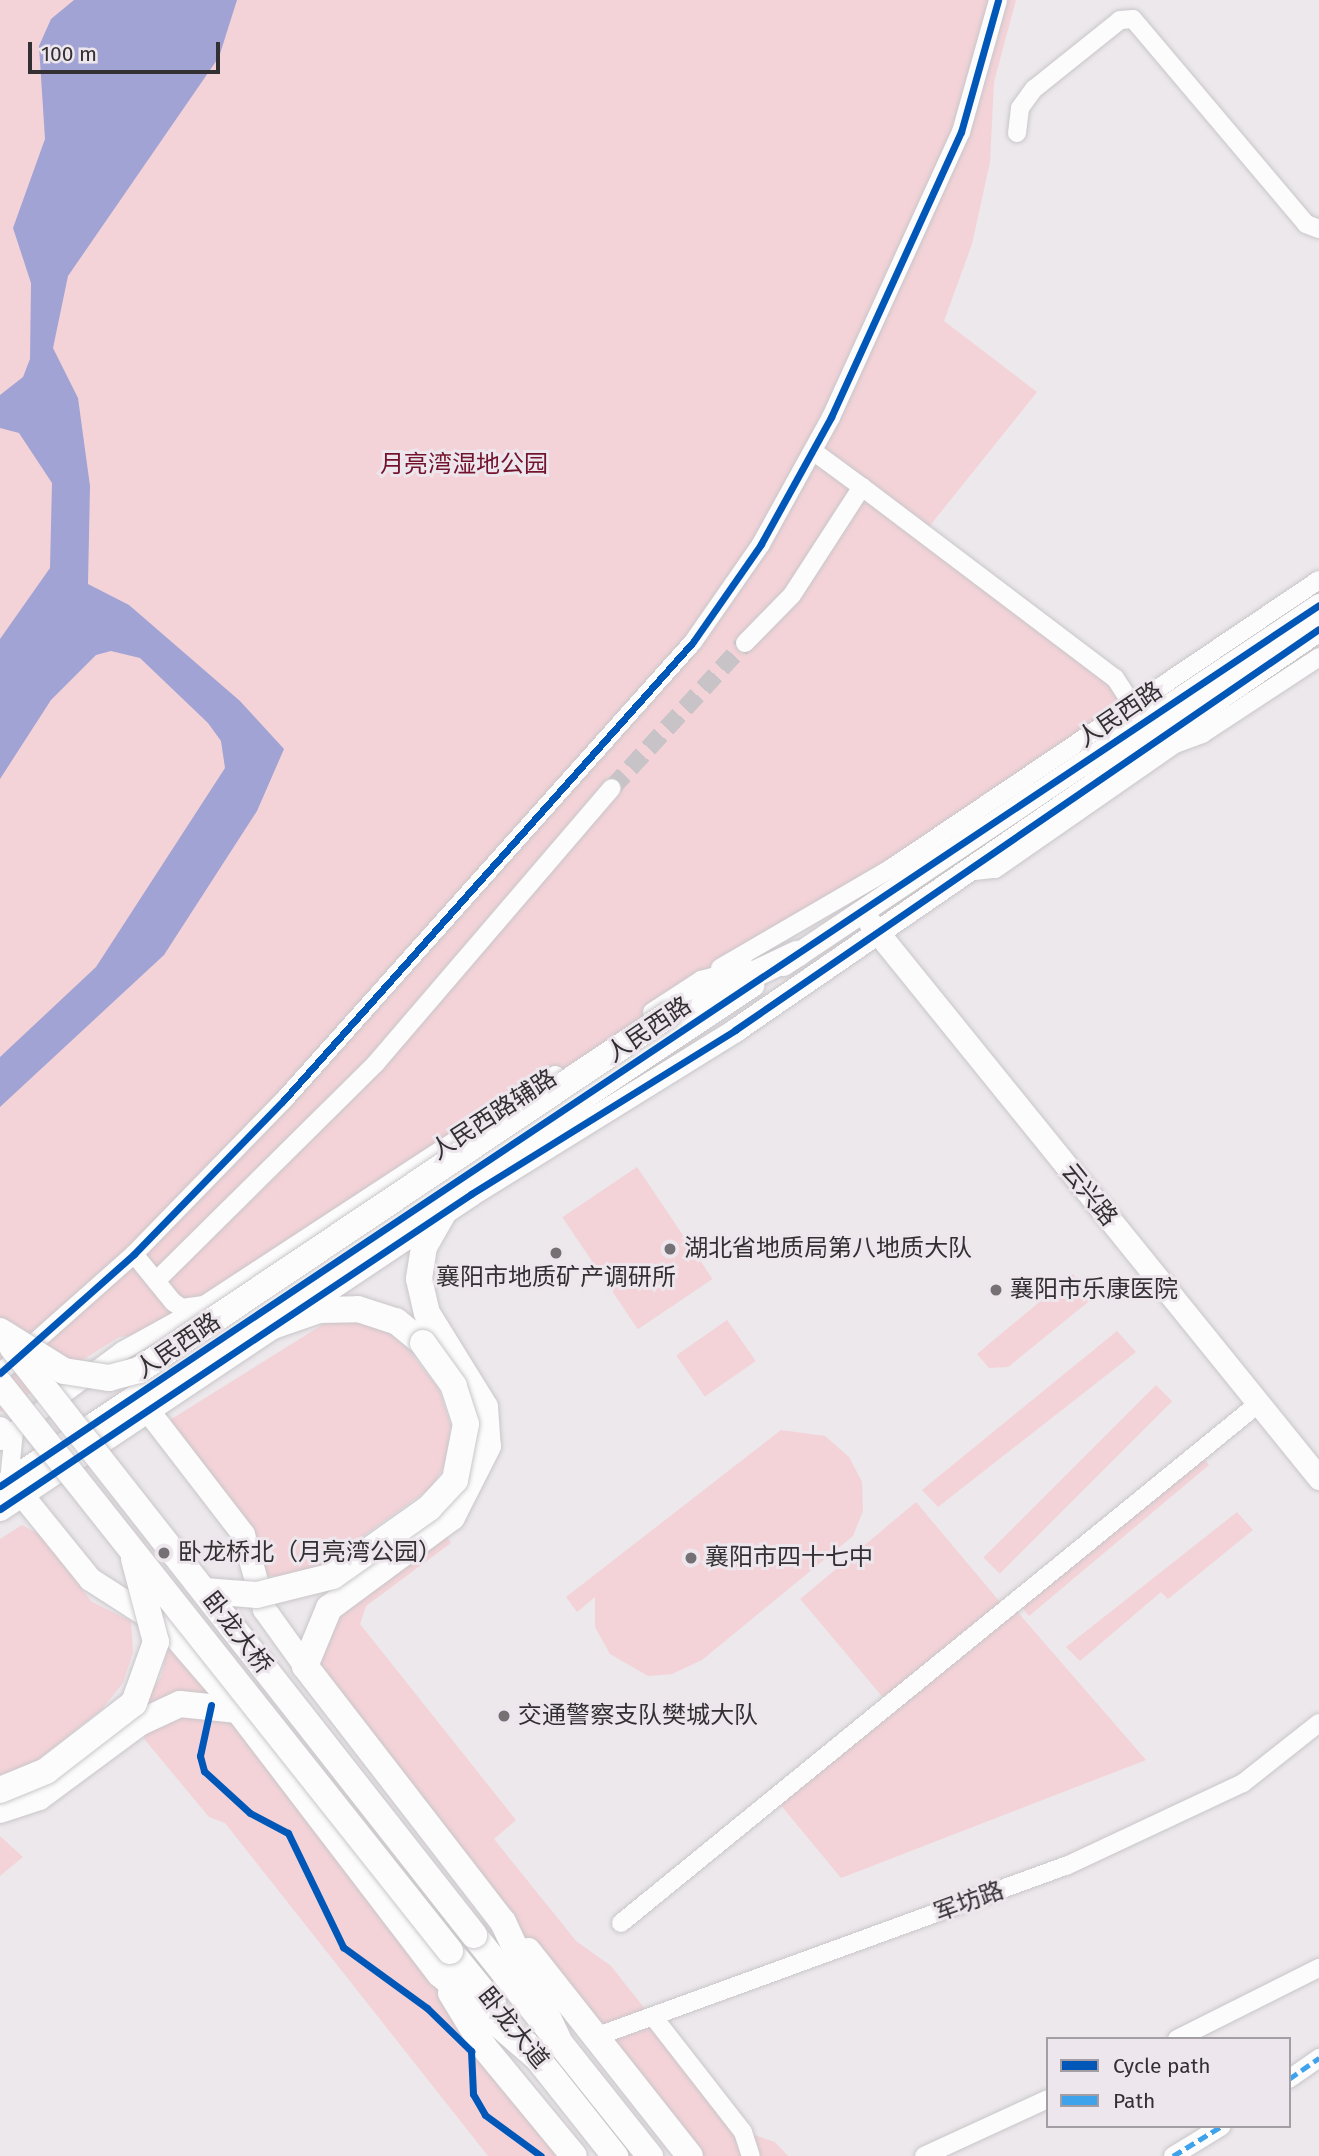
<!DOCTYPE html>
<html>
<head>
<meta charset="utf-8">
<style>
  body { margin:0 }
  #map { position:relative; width:1319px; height:2156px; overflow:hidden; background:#ece8ec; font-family:"Fira Sans","Noto Sans SC",sans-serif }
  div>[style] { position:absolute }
  .green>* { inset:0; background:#f3d3d8; transform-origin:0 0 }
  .water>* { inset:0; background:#a0a3d3 }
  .minor-tunnel>* { height:18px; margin-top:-9px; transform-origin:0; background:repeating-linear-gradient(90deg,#c7c3c7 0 18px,transparent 0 27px) }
  .roads { filter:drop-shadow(0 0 2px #c9c6c9) drop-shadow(0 0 2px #c9c6c9) }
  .minor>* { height:18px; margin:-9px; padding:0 9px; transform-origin:9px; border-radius:9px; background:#fcfcfc }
  .major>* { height:23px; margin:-11.5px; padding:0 11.5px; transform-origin:11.5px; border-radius:11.5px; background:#fcfcfc }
  .highway>* { height:26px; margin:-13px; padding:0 13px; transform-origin:13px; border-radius:13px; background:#fcfcfc }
  .bridges { filter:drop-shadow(0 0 2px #c9c6c9) drop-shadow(0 0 2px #c9c6c9) }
  .highway-bridge>* { height:26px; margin:-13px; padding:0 13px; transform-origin:13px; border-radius:13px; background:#fcfcfc }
  .quiet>* { height:5px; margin-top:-2.5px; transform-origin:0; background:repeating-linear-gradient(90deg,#3ea3eb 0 10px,transparent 0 15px) }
  .cycleway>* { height:7px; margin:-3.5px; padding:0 3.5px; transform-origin:3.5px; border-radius:3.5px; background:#0057b8 }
  .dots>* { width:19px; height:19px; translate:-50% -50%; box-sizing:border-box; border:4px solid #ede7ed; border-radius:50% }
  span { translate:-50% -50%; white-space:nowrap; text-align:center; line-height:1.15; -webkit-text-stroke:6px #ede7ed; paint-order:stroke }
  .park-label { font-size:24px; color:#73122c }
  .street-label { font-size:24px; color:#333033 }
  .poi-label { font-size:24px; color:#333033 }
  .left { translate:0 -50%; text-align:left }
  .legend { position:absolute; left:1046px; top:2037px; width:245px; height:91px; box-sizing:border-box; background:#ede7ed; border:2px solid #a39ea3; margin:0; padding:9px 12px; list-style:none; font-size:21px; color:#333033 }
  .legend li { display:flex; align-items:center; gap:14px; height:35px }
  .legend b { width:35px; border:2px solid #a39ea3 }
  .scale { position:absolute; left:28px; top:42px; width:192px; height:32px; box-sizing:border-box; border:4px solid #333033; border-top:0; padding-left:9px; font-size:21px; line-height:24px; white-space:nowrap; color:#333033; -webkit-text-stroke:5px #ede7ed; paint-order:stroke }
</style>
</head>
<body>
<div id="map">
  <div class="green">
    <i style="clip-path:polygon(0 0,1016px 0,994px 82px,990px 162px,972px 244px,944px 321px,1037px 392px,924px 533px,1115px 678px,1132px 704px,204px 1305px,153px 1334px,119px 1337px,0 1412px)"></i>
    <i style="left:637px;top:1167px;width:135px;height:90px;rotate:56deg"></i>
    <i style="clip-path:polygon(1073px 1274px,1093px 1298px,1008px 1367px,989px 1368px,977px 1354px)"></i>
    <i style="clip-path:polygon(333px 1318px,379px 1323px,406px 1347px,439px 1389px,451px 1426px,447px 1461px,432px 1487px,324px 1564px,294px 1580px,267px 1575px,250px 1530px,165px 1423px)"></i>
    <i style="left:727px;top:1320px;width:50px;height:62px;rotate:55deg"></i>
    <i style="clip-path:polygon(1117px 1331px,1136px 1352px,938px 1507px,922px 1490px)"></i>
    <i style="left:1156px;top:1385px;width:23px;height:244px;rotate:45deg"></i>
    <i style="clip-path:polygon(781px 1430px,825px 1436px,849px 1457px,862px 1482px,863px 1511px,853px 1536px,702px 1660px,672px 1674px,648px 1676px,610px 1654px,595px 1627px,595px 1597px,577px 1612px,566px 1597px)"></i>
    <i style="left:1198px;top:1452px;width:17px;height:235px;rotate:50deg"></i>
    <i style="left:916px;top:1502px;width:140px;height:151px;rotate:50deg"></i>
    <i style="clip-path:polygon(1237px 1512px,1253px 1530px,1168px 1599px,1161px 1592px,1080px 1661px,1066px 1647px)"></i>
    <i style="clip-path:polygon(22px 1525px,40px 1535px,92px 1602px,131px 1621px,133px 1652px,123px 1683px,102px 1709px,30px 1766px,0 1776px,0 1539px)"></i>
    <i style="clip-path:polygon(440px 1526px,451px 1543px,366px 1606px,360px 1624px,516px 1820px,494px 1839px,576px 1941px,611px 1966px,742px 2131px,775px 2142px,788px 2156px,690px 2156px,305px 1666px,314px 1636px)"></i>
    <i style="clip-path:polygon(1015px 1609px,1146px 1760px,841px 1878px,779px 1803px)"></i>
    <i style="clip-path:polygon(168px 1647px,187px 1658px,213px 1694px,133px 1717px,161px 1677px)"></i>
    <i style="clip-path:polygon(180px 1704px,238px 1710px,574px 2156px,488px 2156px,225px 1823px,209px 1817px,145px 1740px,139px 1723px)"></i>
    <i style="clip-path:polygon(0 1836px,23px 1857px,0 1876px)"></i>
  </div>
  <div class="water">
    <i style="clip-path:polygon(74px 0,237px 0,219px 57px,68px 276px,53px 348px,78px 398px,90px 486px,88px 584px,129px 605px,240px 701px,284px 749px,257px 811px,164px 955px,0 1107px,0 1057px,96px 967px,225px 768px,221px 741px,208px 723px,140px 658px,111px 651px,96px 655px,51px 700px,0 779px,0 639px,50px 568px,52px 483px,19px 433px,0 428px,0 395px,23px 377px,30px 359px,31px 283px,13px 228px,45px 139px,39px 46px,51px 19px)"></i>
  </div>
  <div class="minor-tunnel">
    <i style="left:612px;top:788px;width:197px;rotate:-47.5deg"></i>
  </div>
  <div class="roads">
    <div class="minor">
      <i style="left:1017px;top:133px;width:25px;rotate:-83deg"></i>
      <i style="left:1020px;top:108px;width:24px;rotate:-54deg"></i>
      <i style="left:1034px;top:89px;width:110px;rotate:-38.7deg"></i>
      <i style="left:1120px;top:20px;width:13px;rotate:-4deg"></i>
      <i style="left:1133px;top:19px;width:268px;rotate:49.8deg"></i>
      <i style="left:1306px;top:224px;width:14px;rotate:21deg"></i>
      <i style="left:813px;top:451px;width:61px;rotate:36.3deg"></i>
      <i style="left:745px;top:643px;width:67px;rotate:-45.6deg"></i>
      <i style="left:792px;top:595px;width:129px;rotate:-57.1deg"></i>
      <i style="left:862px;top:487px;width:317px;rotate:37.1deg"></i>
      <i style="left:1115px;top:678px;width:40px;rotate:57.1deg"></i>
      <i style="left:965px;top:872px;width:30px;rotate:-6deg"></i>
      <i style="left:995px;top:869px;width:219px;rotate:-34.8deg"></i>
      <i style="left:1175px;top:744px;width:29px;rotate:-20deg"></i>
      <i style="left:1202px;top:734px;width:140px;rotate:-33.3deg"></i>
      <i style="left:720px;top:968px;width:197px;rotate:-30.2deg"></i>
      <i style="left:890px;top:869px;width:517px;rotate:-33.97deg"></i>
      <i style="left:652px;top:1012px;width:59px;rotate:-33.1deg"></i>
      <i style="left:701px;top:980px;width:47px;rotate:-14.9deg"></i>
      <i style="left:134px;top:1254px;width:62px;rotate:50.9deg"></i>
      <i style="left:173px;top:1302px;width:11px;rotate:34deg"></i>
      <i style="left:182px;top:1308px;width:22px;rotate:-8deg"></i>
      <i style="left:204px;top:1305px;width:420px;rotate:-33.2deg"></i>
      <i style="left:156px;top:1281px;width:310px;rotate:-44.7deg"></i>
      <i style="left:376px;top:1063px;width:362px;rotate:-49.4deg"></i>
      <i style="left:0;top:1373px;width:179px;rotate:-41.6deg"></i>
      <i style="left:134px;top:1254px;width:214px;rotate:-45.8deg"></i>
      <i style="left:283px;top:1101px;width:615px;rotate:-48.23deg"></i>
      <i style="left:693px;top:642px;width:119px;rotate:-55.2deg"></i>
      <i style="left:761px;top:544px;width:145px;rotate:-61.1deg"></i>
      <i style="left:831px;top:417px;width:313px;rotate:-65.5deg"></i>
      <i style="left:961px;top:132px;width:137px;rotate:-74.3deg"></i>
      <i style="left:0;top:1441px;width:152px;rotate:-36.4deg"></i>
      <i style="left:122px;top:1351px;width:87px;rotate:-28.9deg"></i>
      <i style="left:9px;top:1481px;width:50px;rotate:-84.3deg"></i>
      <i style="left:621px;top:1923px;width:823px;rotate:-39.18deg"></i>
      <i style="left:655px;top:2019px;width:143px;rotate:52.1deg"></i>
      <i style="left:743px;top:2132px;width:25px;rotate:72deg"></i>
      <i style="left:598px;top:2036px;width:498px;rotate:-20deg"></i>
      <i style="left:1066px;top:1866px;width:195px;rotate:-25.1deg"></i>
      <i style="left:1243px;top:1783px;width:97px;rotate:-38.3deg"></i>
      <i style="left:1177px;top:2039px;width:159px;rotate:-26.6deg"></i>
      <i style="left:1289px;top:2079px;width:37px;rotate:-35deg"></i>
      <i style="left:924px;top:2156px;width:136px;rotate:-24.7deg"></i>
      <i style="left:1173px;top:2156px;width:57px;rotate:-31.5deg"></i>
    </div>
    <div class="major">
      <i style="left:870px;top:923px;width:714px;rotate:51.03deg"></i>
      <i style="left:783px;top:964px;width:645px;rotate:-33.81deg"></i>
      <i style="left:149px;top:1412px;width:154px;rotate:52.4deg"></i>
      <i style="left:243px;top:1534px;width:78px;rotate:74.4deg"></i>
      <i style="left:264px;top:1609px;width:70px;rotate:54.3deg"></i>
      <i style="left:0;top:1486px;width:904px;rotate:-33.67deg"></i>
      <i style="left:22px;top:1495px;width:108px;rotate:51deg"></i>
      <i style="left:90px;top:1579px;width:93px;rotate:32.7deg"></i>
      <i style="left:168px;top:1629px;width:107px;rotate:49.2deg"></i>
      <i style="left:0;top:1509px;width:567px;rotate:-33.77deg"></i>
      <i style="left:471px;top:1194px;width:311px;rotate:-31.8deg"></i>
      <i style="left:735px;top:1030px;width:708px;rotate:-34.48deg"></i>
    </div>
    <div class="highway">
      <i style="left:668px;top:1015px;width:143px;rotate:-25.3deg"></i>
      <i style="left:445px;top:1210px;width:43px;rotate:119.6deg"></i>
      <i style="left:424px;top:1247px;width:32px;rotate:99deg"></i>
      <i style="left:419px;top:1279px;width:35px;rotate:77deg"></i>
      <i style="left:427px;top:1313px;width:110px;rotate:58.3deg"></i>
      <i style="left:485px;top:1407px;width:39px;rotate:86deg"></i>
      <i style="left:488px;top:1446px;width:80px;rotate:116.9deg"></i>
      <i style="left:452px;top:1517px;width:153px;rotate:143.5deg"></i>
      <i style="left:329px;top:1608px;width:63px;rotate:112.5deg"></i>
      <i style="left:305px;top:1666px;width:324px;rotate:52.3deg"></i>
      <i style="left:503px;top:1922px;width:129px;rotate:64.8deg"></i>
      <i style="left:270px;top:1327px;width:52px;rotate:-19.1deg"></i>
      <i style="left:319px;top:1310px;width:39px;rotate:-1deg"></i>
      <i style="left:358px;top:1309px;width:40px;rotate:18deg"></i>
      <i style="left:396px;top:1321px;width:35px;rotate:39deg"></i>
      <i style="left:0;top:1430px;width:7px;rotate:90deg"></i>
      <i style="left:0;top:1810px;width:41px;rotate:-18.4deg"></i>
      <i style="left:39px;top:1797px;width:124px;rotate:-36.5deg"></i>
      <i style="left:139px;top:1723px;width:45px;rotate:-24.9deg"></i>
      <i style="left:180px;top:1704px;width:58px;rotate:5.9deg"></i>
      <i style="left:238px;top:1710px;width:332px;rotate:52.6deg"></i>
      <i style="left:440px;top:1974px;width:127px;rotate:40.8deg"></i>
      <i style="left:474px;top:1935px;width:283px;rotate:51.5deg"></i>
      <i style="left:450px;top:1951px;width:68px;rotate:50.9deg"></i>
      <i style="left:528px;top:1951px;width:261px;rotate:51.7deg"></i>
      <i style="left:451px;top:1993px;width:63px;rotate:58.6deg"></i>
      <i style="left:484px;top:2047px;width:141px;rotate:50.5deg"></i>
      <i style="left:527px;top:2045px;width:142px;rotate:51.6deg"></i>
    </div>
  </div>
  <div class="bridges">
    <div class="highway-bridge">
      <i style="left:0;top:1331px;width:75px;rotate:32deg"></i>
      <i style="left:64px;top:1371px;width:46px;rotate:8.8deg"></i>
      <i style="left:109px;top:1378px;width:31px;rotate:-15deg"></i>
      <i style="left:139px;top:1370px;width:637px;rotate:-33.86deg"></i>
      <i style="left:12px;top:1347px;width:748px;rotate:51.84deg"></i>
      <i style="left:0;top:1384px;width:724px;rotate:51.56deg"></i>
      <i style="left:204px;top:1591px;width:53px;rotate:4.3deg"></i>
      <i style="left:257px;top:1595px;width:78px;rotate:-14deg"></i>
      <i style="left:333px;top:1576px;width:118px;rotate:-35.3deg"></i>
      <i style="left:429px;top:1508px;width:38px;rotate:-47deg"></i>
      <i style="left:455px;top:1480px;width:57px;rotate:-78.9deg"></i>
      <i style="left:466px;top:1424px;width:40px;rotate:-108deg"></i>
      <i style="left:454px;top:1386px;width:53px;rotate:-125.8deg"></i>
      <i style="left:0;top:1790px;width:50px;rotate:-22.4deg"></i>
      <i style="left:46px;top:1771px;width:111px;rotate:-37.7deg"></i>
      <i style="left:134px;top:1703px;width:65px;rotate:-70.2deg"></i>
      <i style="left:156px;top:1642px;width:86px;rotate:-104.8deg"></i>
    </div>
  </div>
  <div class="quiet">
    <i style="left:1289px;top:2079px;width:37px;rotate:-35deg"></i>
    <i style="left:1173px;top:2156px;width:57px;rotate:-31.5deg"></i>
  </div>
  <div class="cycleway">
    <i style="left:0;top:1373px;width:179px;rotate:-41.6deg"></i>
    <i style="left:134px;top:1254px;width:214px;rotate:-45.8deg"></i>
    <i style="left:283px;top:1101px;width:615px;rotate:-48.23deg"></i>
    <i style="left:693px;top:642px;width:119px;rotate:-55.2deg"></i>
    <i style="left:761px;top:544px;width:145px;rotate:-61.1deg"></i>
    <i style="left:831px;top:417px;width:313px;rotate:-65.5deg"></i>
    <i style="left:961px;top:132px;width:137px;rotate:-74.3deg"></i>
    <i style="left:0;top:1486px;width:1586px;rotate:-33.74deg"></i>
    <i style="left:0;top:1509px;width:567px;rotate:-33.77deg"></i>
    <i style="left:471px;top:1194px;width:311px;rotate:-31.8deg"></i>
    <i style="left:735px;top:1030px;width:708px;rotate:-34.48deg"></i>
    <i style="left:211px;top:1705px;width:52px;rotate:102.2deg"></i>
    <i style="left:200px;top:1756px;width:16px;rotate:75deg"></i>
    <i style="left:204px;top:1771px;width:62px;rotate:42.4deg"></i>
    <i style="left:250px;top:1813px;width:43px;rotate:27.8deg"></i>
    <i style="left:288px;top:1833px;width:127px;rotate:64.2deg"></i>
    <i style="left:343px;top:1947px;width:104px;rotate:36deg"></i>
    <i style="left:427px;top:2008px;width:62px;rotate:44.3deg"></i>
    <i style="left:471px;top:2051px;width:43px;rotate:87.3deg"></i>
    <i style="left:473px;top:2094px;width:24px;rotate:60deg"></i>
    <i style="left:485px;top:2115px;width:69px;rotate:36.2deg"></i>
  </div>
  <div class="dots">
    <i style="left:670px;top:1249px;background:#747074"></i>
    <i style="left:556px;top:1253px;background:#747074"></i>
    <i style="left:996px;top:1290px;background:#747074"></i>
    <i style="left:164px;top:1553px;background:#747074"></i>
    <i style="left:691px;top:1558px;background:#747074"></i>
    <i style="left:504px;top:1716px;background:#747074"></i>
  </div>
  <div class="park-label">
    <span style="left:464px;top:465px">月亮湾湿地公园</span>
  </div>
  <div class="street-label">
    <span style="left:1120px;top:715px;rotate:-34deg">人民西路</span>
    <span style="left:649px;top:1030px;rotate:-34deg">人民西路</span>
    <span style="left:494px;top:1115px;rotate:-33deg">人民西路辅路</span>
    <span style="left:1089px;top:1195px;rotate:51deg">云兴路</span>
    <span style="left:178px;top:1346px;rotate:-34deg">人民西路</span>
    <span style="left:237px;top:1633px;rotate:52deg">卧龙大桥</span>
    <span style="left:969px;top:1902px;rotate:-20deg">军坊路</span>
    <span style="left:513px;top:2028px;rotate:51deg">卧龙大道</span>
  </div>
  <div class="poi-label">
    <span class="left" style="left:684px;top:1249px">湖北省地质局第八地质大队</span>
    <span style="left:556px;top:1278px">襄阳市地质矿产调研所</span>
    <span class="left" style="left:1010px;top:1290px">襄阳市乐康医院</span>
    <span class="left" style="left:178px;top:1553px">卧龙桥北（月亮湾公园）</span>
    <span class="left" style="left:705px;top:1558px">襄阳市四十七中</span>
    <span class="left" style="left:518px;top:1716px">交通警察支队樊城大队</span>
  </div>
  <ul class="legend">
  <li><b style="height:9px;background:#0057b8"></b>Cycle path</li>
  <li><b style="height:9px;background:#3ea3eb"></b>Path</li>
  </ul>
  <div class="scale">100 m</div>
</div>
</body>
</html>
